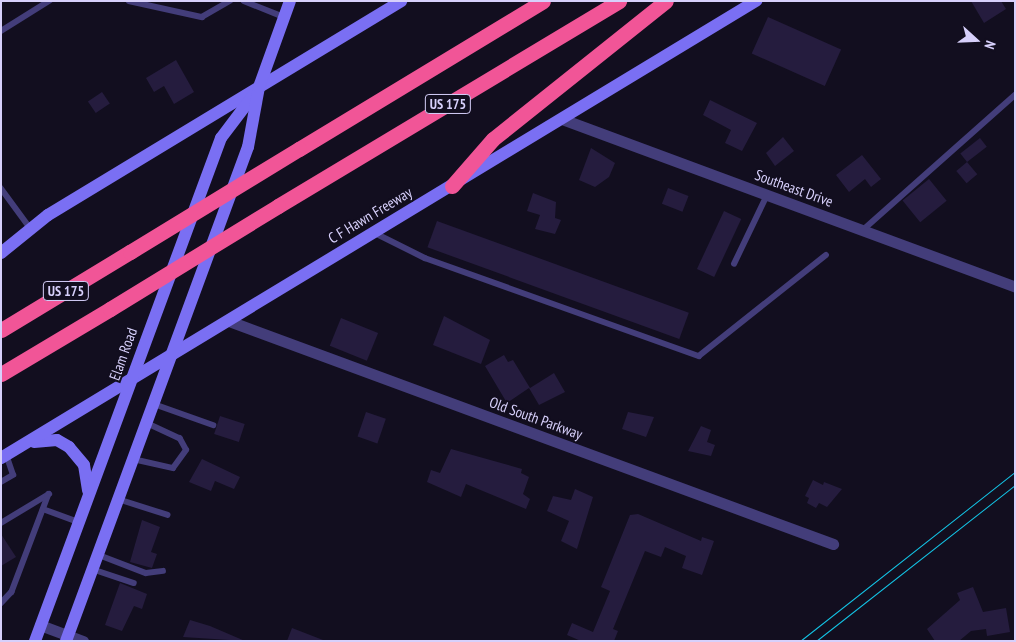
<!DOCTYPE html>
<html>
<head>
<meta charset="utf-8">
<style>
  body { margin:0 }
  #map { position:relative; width:1016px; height:642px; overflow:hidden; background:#120e1f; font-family:"PT Sans Narrow",sans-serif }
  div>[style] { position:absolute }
  .building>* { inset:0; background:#251c3e; transform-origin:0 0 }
  .lane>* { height:5.5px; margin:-2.75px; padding:0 2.75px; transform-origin:2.75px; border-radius:2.75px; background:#433d7a }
  .street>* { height:11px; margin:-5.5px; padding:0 5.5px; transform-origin:5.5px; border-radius:5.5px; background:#433d7a }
  .secondary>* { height:12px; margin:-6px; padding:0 6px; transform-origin:6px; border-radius:6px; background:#7a6ff3 }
  .highway>* { height:15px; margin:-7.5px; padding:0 7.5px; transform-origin:7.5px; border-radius:7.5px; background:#f15597 }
  .tram>* { height:1px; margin:-0.5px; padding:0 0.5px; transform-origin:0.5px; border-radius:0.5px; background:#13c3e4 }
  .highway-bridge>* { height:15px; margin:-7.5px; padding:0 7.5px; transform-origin:7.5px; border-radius:7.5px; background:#f15597 }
  span { translate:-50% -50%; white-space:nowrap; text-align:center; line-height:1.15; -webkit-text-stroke:4px #120e1f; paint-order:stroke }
  .shield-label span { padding:1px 4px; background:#120e1f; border:1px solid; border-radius:4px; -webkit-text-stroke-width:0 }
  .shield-label { font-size:14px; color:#d7d0fb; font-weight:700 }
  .street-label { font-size:15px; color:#d7d0fb }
  .frame { position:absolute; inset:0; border:2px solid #d7d0fb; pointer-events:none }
  .north { position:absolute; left:951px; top:15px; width:50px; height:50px; -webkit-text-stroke:4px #120e1f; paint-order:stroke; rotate:110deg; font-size:14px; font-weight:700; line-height:20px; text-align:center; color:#d7d0fb }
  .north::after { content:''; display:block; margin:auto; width:18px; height:22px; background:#d7d0fb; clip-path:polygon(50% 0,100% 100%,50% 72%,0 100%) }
</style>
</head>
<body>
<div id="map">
  <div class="building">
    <i style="clip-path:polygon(971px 1px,1001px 1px,1006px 9px,984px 23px)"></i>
    <i style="left:768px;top:17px;width:80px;height:40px;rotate:24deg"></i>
    <i style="clip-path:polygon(176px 60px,194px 92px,174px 104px,164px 86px,154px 92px,146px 78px)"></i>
    <i style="left:102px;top:92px;width:14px;height:17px;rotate:56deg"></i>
    <i style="clip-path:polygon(710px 100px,757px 123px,742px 151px,725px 143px,731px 130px,703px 115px)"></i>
    <i style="clip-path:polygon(783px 137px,794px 151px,775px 166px,766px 153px)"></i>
    <i style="left:980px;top:138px;width:11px;height:25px;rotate:52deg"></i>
    <i style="clip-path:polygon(591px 148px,615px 163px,609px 177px,595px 187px,579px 180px)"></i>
    <i style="clip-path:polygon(862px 155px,881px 179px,871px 187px,865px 179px,849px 192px,836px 175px)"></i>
    <i style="left:967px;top:162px;width:16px;height:14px;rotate:50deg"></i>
    <i style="left:929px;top:179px;width:28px;height:34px;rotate:51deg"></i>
    <i style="left:668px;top:188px;width:22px;height:17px;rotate:21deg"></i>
    <i style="clip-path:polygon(533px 193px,556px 202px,555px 218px,561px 220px,555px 234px,535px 229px,540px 215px,527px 211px)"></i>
    <i style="left:724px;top:211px;width:19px;height:64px;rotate:25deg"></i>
    <i style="left:437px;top:221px;width:268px;height:28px;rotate:20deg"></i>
    <i style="clip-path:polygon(444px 316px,490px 340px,481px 364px,433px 345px)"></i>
    <i style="left:341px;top:318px;width:40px;height:30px;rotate:22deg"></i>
    <i style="clip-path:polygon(504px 355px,508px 362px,513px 360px,530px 388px,554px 373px,565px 392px,539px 405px,529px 388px,507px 403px,485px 366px)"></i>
    <i style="left:366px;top:412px;width:21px;height:26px;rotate:19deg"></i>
    <i style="clip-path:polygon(628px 412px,654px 417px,646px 437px,622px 429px)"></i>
    <i style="left:220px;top:416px;width:26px;height:19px;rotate:18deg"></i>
    <i style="clip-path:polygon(701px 426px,711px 430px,707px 442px,715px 445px,711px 456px,688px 451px)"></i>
    <i style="clip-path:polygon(451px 449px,522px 469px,521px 473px,529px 477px,523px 494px,530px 499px,526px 509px,466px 484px,461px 497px,427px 482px,431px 470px,440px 473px)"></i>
    <i style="clip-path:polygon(202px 459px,240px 477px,234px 489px,215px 481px,211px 491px,189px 482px)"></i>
    <i style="clip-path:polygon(813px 480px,823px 485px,824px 482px,842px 489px,827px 507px,819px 503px,816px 508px,807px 503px,809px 498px,805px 496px)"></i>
    <i style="clip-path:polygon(575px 489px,593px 497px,577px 549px,561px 541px,569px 521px,547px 511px,553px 496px,571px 500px)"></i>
    <i style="clip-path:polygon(638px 514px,701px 541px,702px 537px,714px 541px,702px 575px,682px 568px,686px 556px,665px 547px,661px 557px,645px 551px,613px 629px,618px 631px,614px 641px,581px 641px,567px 635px,572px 623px,593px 632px,610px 591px,601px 587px,630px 515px)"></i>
    <i style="clip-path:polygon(142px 520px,160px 527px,151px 552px,157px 554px,152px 568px,130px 562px)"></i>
    <i style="clip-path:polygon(1px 534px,16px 557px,1px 566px)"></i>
    <i style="clip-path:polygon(120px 583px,147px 594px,142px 609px,134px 606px,122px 631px,105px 625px)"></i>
    <i style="clip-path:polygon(973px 587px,983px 612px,1006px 608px,1010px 632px,987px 636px,986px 629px,971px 631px,959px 641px,935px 641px,927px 629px,960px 600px,957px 593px)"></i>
    <i style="clip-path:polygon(190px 620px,210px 626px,245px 641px,183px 637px)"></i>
    <i style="clip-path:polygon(292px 628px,323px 640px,323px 641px,287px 641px)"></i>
  </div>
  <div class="lane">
    <i style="left:129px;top:1px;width:75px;rotate:12.4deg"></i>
    <i style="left:202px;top:17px;width:32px;rotate:-30deg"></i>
    <i style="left:244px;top:1px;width:43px;rotate:21.8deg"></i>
    <i style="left:1px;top:31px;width:57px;rotate:-32deg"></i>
    <i style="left:1px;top:188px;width:51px;rotate:53.8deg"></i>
    <i style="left:864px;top:229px;width:202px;rotate:-41.6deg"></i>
    <i style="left:375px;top:233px;width:56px;rotate:26.6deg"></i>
    <i style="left:425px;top:258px;width:291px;rotate:19.7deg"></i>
    <i style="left:699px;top:356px;width:162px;rotate:-38.5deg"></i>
    <i style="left:734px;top:264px;width:76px;rotate:-64.4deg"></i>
    <i style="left:154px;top:404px;width:63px;rotate:19.6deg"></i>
    <i style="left:133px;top:459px;width:41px;rotate:12.7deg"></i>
    <i style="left:173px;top:468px;width:22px;rotate:-54deg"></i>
    <i style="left:186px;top:450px;width:13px;rotate:-119deg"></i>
    <i style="left:180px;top:439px;width:38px;rotate:-155deg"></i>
    <i style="left:1px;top:482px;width:14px;rotate:-30deg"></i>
    <i style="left:13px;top:475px;width:21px;rotate:-109deg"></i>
    <i style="left:118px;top:499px;width:52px;rotate:17.7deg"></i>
    <i style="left:43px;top:509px;width:37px;rotate:20deg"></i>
    <i style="left:1px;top:523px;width:56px;rotate:-31.1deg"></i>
    <i style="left:49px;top:494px;width:105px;rotate:110.7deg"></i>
    <i style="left:12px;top:592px;width:16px;rotate:133deg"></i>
    <i style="left:99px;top:555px;width:50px;rotate:21deg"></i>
    <i style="left:146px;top:573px;width:17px;rotate:-7deg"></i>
    <i style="left:92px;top:569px;width:44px;rotate:18.4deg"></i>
  </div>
  <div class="street">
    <i style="left:562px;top:119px;width:483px;rotate:20.3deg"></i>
    <i style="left:229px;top:321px;width:644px;rotate:20.26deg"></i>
    <i style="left:40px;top:625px;width:46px;rotate:20.4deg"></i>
  </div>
  <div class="secondary">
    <i style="left:1px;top:253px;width:60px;rotate:-39deg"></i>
    <i style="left:48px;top:215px;width:413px;rotate:-31.2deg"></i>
    <i style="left:34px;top:442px;width:23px;rotate:-5deg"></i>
    <i style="left:57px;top:440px;width:14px;rotate:30deg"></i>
    <i style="left:69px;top:447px;width:23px;rotate:50deg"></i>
    <i style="left:84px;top:465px;width:26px;rotate:81deg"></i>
    <i style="left:1px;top:458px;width:883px;rotate:-31.19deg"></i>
    <i style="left:35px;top:641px;width:536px;rotate:-69.71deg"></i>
    <i style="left:221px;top:138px;width:61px;rotate:-52.9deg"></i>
    <i style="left:66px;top:641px;width:526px;rotate:-69.78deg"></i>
    <i style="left:248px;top:147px;width:61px;rotate:-79.6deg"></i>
    <i style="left:259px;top:87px;width:91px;rotate:-70.2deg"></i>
  </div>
  <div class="highway">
    <i style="left:299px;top:149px;width:285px;rotate:-31.2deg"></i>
    <i style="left:452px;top:186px;width:62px;rotate:-48.9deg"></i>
    <i style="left:493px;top:139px;width:221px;rotate:-38.6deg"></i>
    <i style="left:278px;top:206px;width:398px;rotate:-31deg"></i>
    <i style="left:1px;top:330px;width:151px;rotate:-31.2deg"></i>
    <i style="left:1px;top:374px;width:127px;rotate:-30.8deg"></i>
  </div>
  <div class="tram">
    <i style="left:800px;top:641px;width:273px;rotate:-38.2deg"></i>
    <i style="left:816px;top:641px;width:253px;rotate:-38.1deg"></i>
  </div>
  <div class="highway-bridge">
    <i style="left:130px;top:252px;width:198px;rotate:-31.4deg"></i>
    <i style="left:110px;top:309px;width:197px;rotate:-31.5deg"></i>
  </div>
  <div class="shield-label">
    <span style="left:448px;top:104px">US 175</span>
    <span style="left:66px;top:291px">US 175</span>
  </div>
  <div class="street-label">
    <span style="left:794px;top:188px;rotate:20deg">Southeast Drive</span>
    <span style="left:370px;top:215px;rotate:-31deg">C F Hawn Freeway</span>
    <span style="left:123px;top:354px;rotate:-70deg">Elam Road</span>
    <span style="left:536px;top:418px;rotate:20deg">Old South Parkway</span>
  </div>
  <div class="frame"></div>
  <div class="north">N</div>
</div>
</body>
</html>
